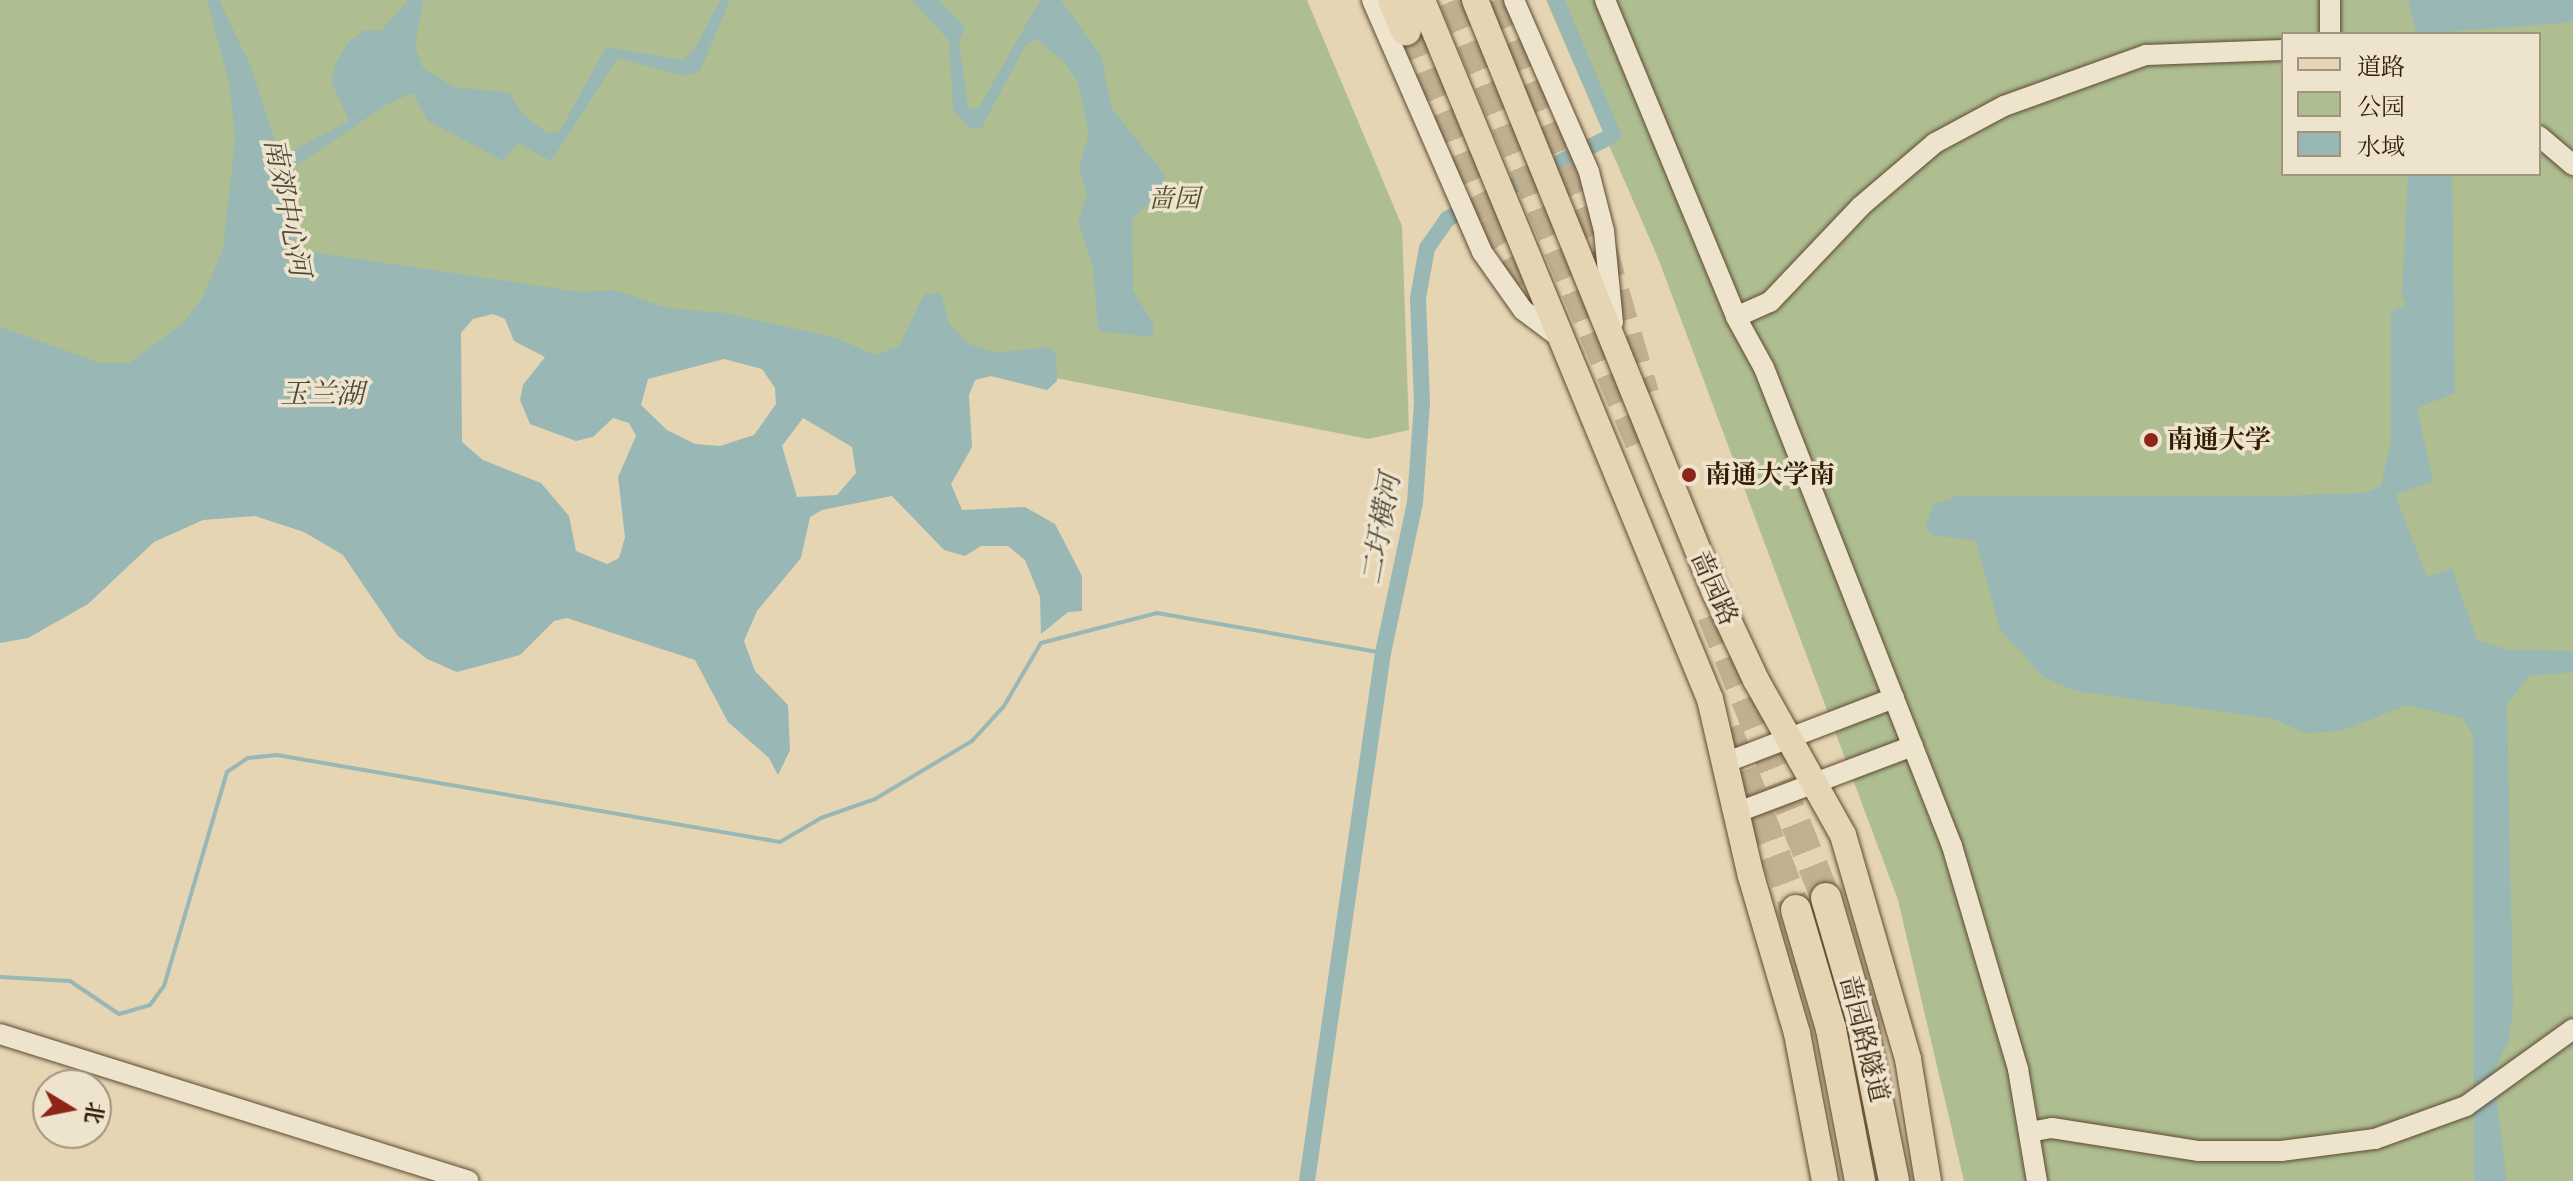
<!DOCTYPE html>
<html>
<head>
<meta charset="utf-8">
<style>
  body { margin:0 }
  #map { position:relative; width:2573px; height:1181px; overflow:hidden; background:#e5d5b3; font-family:"EB Garamond","Noto Serif SC",serif }
  div>[style] { position:absolute }
  .green>* { inset:0; background:#aebe91 }
  .water>* { inset:0; background:#98b7b5 }
  .stream>* { height:4px; margin:-2px; padding:0 2px; transform-origin:2px; border-radius:2px; background:#98b7b5 }
  .canal>* { height:16px; margin:-8px; padding:0 8px; transform-origin:8px; border-radius:8px; background:#98b7b5 }
  .highway-tunnel>* { height:30px; margin-top:-15px; transform-origin:0; background:repeating-linear-gradient(90deg,#c1b090 0 30px,transparent 0 45px) }
  .roads { filter:drop-shadow(0 0 2px #5e4a30) drop-shadow(0 0 2px #5e4a30) }
  .minor>* { height:20px; margin:-10px; padding:0 10px; transform-origin:10px; border-radius:10px; background:#eee4ce }
  .major>* { height:26px; margin:-13px; padding:0 13px; transform-origin:13px; border-radius:13px; background:#e5d5b3 }
  .highway>* { height:30px; margin:-15px; padding:0 15px; transform-origin:15px; border-radius:15px; background:#e5d5b3 }
  .dots>* { width:22px; height:22px; translate:-50% -50%; box-sizing:border-box; border:4px solid #eee4ce; border-radius:50% }
  span { translate:-50% -50%; white-space:nowrap; text-align:center; line-height:1.15; -webkit-text-stroke:7px #eee4ce; paint-order:stroke }
  .park-label { font-size:26px; color:#564d2f; font-style:italic }
  .poi-label { font-size:26px; color:#311c05; font-weight:700 }
  .left { translate:0 -50%; text-align:left }
  .street-label { font-size:26px; color:#311c05 }
  .water-label { font-size:28px; color:#504a3a; font-style:italic }
  .legend { position:absolute; left:2281px; top:32px; width:260px; height:144px; box-sizing:border-box; background:#eee4ce; border:2px solid #a2947e; margin:0; padding:10px 14px; list-style:none; font-size:24px; color:#311c05 }
  .legend li { display:flex; align-items:center; gap:16px; height:40px }
  .legend b { width:40px; border:2px solid #a2947e }
  .north { position:absolute; left:32px; top:1069px; width:80px; height:80px; box-sizing:border-box; background:#eee4ce; border:2px solid #a2947e; border-radius:50%; rotate:100deg; font-size:22px; font-weight:700; line-height:32px; text-align:center; color:#311c05 }
  .north::after { content:''; display:block; margin:auto; width:28px; height:36px; background:#8f2418; clip-path:polygon(50% 0,100% 100%,50% 72%,0 100%) }
</style>
</head>
<body>
<div id="map">
  <div class="green">
    <i style="clip-path:polygon(0 0,1307px 0,1402px 226px,1409px 430px,1368px 439px,979px 363px,806px 360px,396px 280px,142px 403px,0 344px)"></i>
    <i style="clip-path:polygon(evenodd,1546px 0,2573px 0,2573px 1181px,1964px 1181px,1898px 900px,1658px 258px,1546px 0,2283px 34px,2539px 34px,2539px 174px,2283px 174px,2283px 34px)"></i>
  </div>
  <div class="water">
    <i style="clip-path:polygon(evenodd,207px 0,219px 0,251px 67px,279px 153px,286px 154px,349px 121px,331px 80px,336px 64px,348px 43px,364px 30px,381px 31px,408px 0,423px 0,415px 46px,423px 68px,454px 87px,510px 93px,522px 113px,548px 134px,560px 131px,606px 47px,682px 60px,694px 50px,720px 0,730px 0,700px 71px,684px 76px,618px 58px,551px 161px,517px 143px,503px 161px,427px 120px,413px 93px,389px 103px,284px 174px,297px 250px,581px 292px,615px 290px,667px 308px,726px 313px,836px 338px,875px 355px,899px 346px,924px 294px,941px 293px,949px 323px,967px 343px,995px 353px,1047px 347px,1056px 352px,1057px 381px,1047px 390px,991px 376px,975px 380px,969px 395px,972px 447px,951px 484px,962px 510px,1025px 507px,1055px 524px,1082px 576px,1082px 611px,1068px 612px,1041px 634px,1040px 597px,1025px 560px,1008px 546px,981px 546px,965px 556px,944px 550px,892px 496px,822px 510px,810px 517px,801px 558px,757px 611px,744px 641px,755px 671px,788px 705px,790px 750px,778px 775px,769px 758px,728px 722px,695px 660px,567px 618px,554px 621px,520px 655px,457px 672px,427px 659px,398px 636px,343px 555px,304px 532px,255px 516px,203px 520px,154px 542px,88px 604px,28px 638px,0 643px,0 327px,100px 363px,129px 363px,182px 324px,202px 299px,223px 249px,235px 141px,230px 86px,207px 0,493px 314px,505px 319px,514px 341px,545px 357px,523px 385px,520px 400px,530px 424px,576px 441px,593px 437px,613px 418px,629px 423px,636px 436px,618px 477px,625px 537px,619px 558px,607px 564px,576px 551px,569px 516px,541px 483px,483px 460px,462px 442px,461px 333px,473px 319px,493px 314px,207px 0,724px 359px,762px 369px,775px 388px,776px 404px,754px 435px,720px 446px,695px 444px,667px 430px,641px 405px,648px 379px,724px 359px,207px 0,803px 418px,852px 447px,856px 473px,837px 495px,797px 497px,782px 446px,803px 418px)"></i>
    <i style="clip-path:polygon(912px 0,939px 0,965px 27px,959px 42px,968px 108px,978px 109px,1040px 0,1061px 0,1101px 56px,1112px 109px,1165px 175px,1163px 190px,1132px 219px,1133px 291px,1154px 325px,1152px 337px,1098px 331px,1093px 266px,1078px 222px,1087px 195px,1079px 168px,1089px 133px,1078px 83px,1065px 63px,1037px 39px,1025px 46px,981px 129px,969px 128px,953px 109px,949px 41px)"></i>
    <i style="clip-path:polygon(2408px 0,2573px 0,2573px 22px,2417px 34px)"></i>
    <i style="clip-path:polygon(2408px 174px,2452px 174px,2455px 393px,2417px 408px,2433px 481px,2395px 495px,2427px 577px,2452px 569px,2477px 640px,2508px 650px,2573px 651px,2573px 672px,2529px 676px,2507px 704px,2513px 1008px,2509px 1040px,2493px 1072px,2507px 1181px,2474px 1181px,2473px 735px,2463px 718px,2407px 705px,2341px 731px,2305px 733px,2274px 719px,2077px 691px,2045px 678px,2000px 630px,1976px 541px,1933px 535px,1925px 528px,1933px 505px,1958px 496px,2279px 496px,2365px 493px,2381px 486px,2391px 441px,2391px 312px,2406px 305px,2402px 296px)"></i>
  </div>
  <div class="stream">
    <i style="left:0;top:977px;width:70px;rotate:3.3deg"></i>
    <i style="left:70px;top:981px;width:59px;rotate:34deg"></i>
    <i style="left:119px;top:1014px;width:32px;rotate:-16deg"></i>
    <i style="left:150px;top:1005px;width:24px;rotate:-54deg"></i>
    <i style="left:164px;top:986px;width:223px;rotate:-73.6deg"></i>
    <i style="left:227px;top:772px;width:25px;rotate:-34deg"></i>
    <i style="left:248px;top:758px;width:29px;rotate:-6deg"></i>
    <i style="left:277px;top:755px;width:510px;rotate:9.81deg"></i>
    <i style="left:780px;top:842px;width:48px;rotate:-30.3deg"></i>
    <i style="left:821px;top:818px;width:57px;rotate:-19.4deg"></i>
    <i style="left:875px;top:799px;width:113px;rotate:-30.9deg"></i>
    <i style="left:972px;top:741px;width:47px;rotate:-47.6deg"></i>
    <i style="left:1004px;top:706px;width:73px;rotate:-59.6deg"></i>
    <i style="left:1041px;top:643px;width:120px;rotate:-14.5deg"></i>
    <i style="left:1157px;top:613px;width:230px;rotate:10deg"></i>
  </div>
  <div class="canal">
    <i style="left:1307px;top:1181px;width:533px;rotate:-81.81deg"></i>
    <i style="left:1383px;top:653px;width:153px;rotate:-78deg"></i>
    <i style="left:1415px;top:503px;width:100px;rotate:-86deg"></i>
    <i style="left:1422px;top:403px;width:105px;rotate:-92.2deg"></i>
    <i style="left:1418px;top:298px;width:51px;rotate:-79.8deg"></i>
    <i style="left:1427px;top:248px;width:35px;rotate:-55deg"></i>
    <i style="left:1447px;top:219px;width:186px;rotate:-26.8deg"></i>
    <i style="left:1613px;top:135px;width:147px;rotate:-112.9deg"></i>
  </div>
  <div class="highway-tunnel">
    <i style="left:1454px;top:0;width:483px;rotate:67.2deg"></i>
    <i style="left:1495px;top:0;width:271px;rotate:66.7deg"></i>
    <i style="left:1602px;top:249px;width:151px;rotate:73.8deg"></i>
    <i style="left:1406px;top:30px;width:205px;rotate:67.1deg"></i>
    <i style="left:1486px;top:219px;width:129px;rotate:60.3deg"></i>
    <i style="left:1712px;top:615px;width:305px;rotate:68.1deg"></i>
    <i style="left:1727px;top:729px;width:194px;rotate:69.1deg"></i>
  </div>
  <div class="roads">
    <div class="minor">
      <i style="left:1372px;top:0;width:275px;rotate:66.4deg"></i>
      <i style="left:1482px;top:252px;width:71px;rotate:54.7deg"></i>
      <i style="left:1523px;top:310px;width:50px;rotate:36.9deg"></i>
      <i style="left:1514px;top:0;width:188px;rotate:66.4deg"></i>
      <i style="left:1589px;top:172px;width:61px;rotate:75.7deg"></i>
      <i style="left:1604px;top:231px;width:92px;rotate:84.4deg"></i>
      <i style="left:1605px;top:0;width:343px;rotate:67.5deg"></i>
      <i style="left:1736px;top:317px;width:58px;rotate:61.2deg"></i>
      <i style="left:1764px;top:368px;width:514px;rotate:68.53deg"></i>
      <i style="left:1952px;top:846px;width:233px;rotate:73.5deg"></i>
      <i style="left:2018px;top:1069px;width:114px;rotate:80.4deg"></i>
      <i style="left:2330px;top:0;width:34px;rotate:90deg"></i>
      <i style="left:2539px;top:136px;width:45px;rotate:40.5deg"></i>
      <i style="left:1736px;top:317px;width:37px;rotate:-24deg"></i>
      <i style="left:1770px;top:302px;width:132px;rotate:-46.5deg"></i>
      <i style="left:1861px;top:206px;width:97px;rotate:-40.4deg"></i>
      <i style="left:1935px;top:143px;width:78px;rotate:-28.2deg"></i>
      <i style="left:2004px;top:106px;width:151px;rotate:-19.8deg"></i>
      <i style="left:2146px;top:55px;width:137px;rotate:-2.1deg"></i>
      <i style="left:1727px;top:762px;width:179px;rotate:-21deg"></i>
      <i style="left:1738px;top:812px;width:187px;rotate:-20.7deg"></i>
      <i style="left:0;top:1034px;width:491px;rotate:17.4deg"></i>
      <i style="left:2029px;top:1132px;width:23px;rotate:-10deg"></i>
      <i style="left:2052px;top:1128px;width:149px;rotate:8.9deg"></i>
      <i style="left:2199px;top:1151px;width:82px"></i>
      <i style="left:2281px;top:1151px;width:95px;rotate:-7.3deg"></i>
      <i style="left:2375px;top:1139px;width:97px;rotate:-19.9deg"></i>
      <i style="left:2466px;top:1106px;width:132px;rotate:-35.7deg"></i>
    </div>
    <div class="major">
      <i style="left:1422px;top:0;width:756px;rotate:67.61deg"></i>
      <i style="left:1710px;top:699px;width:182px;rotate:77deg"></i>
      <i style="left:1751px;top:876px;width:164px;rotate:73.7deg"></i>
      <i style="left:1797px;top:1033px;width:151px;rotate:79.3deg"></i>
      <i style="left:1475px;top:0;width:637px;rotate:67.95deg"></i>
      <i style="left:1714px;top:590px;width:99px;rotate:65deg"></i>
      <i style="left:1756px;top:680px;width:178px;rotate:60.7deg"></i>
      <i style="left:1843px;top:835px;width:233px;rotate:73.8deg"></i>
      <i style="left:1908px;top:1059px;width:124px;rotate:80.7deg"></i>
    </div>
    <div class="highway">
      <i style="left:1393px;top:0;width:33px;rotate:67deg"></i>
      <i style="left:1826px;top:898px;width:129px;rotate:73.8deg"></i>
      <i style="left:1862px;top:1022px;width:162px;rotate:78.6deg"></i>
      <i style="left:1796px;top:910px;width:124px;rotate:73.6deg"></i>
      <i style="left:1831px;top:1029px;width:155px;rotate:79.2deg"></i>
    </div>
  </div>
  <div class="dots">
    <i style="left:2151px;top:440px;background:#8f2418"></i>
    <i style="left:1689px;top:475px;background:#8f2418"></i>
  </div>
  <div class="park-label">
    <span style="left:1174px;top:199px">啬园</span>
  </div>
  <div class="poi-label">
    <span class="left" style="left:2167px;top:440px">南通大学</span>
    <span class="left" style="left:1705px;top:475px">南通大学南</span>
  </div>
  <div class="street-label">
    <span style="left:1714px;top:588px;rotate:66deg">啬园路</span>
    <span style="left:1864px;top:1039px;rotate:76deg">啬园路隧道</span>
  </div>
  <div class="water-label">
    <span style="left:288px;top:207px;rotate:79deg">南郊中心河</span>
    <span style="left:322px;top:393px">玉兰湖</span>
    <span style="left:1380px;top:529px;rotate:-80deg">二圩横河</span>
  </div>
  <ul class="legend">
  <li><b style="height:10px;background:#e5d5b3"></b>道路</li>
  <li><b style="height:22px;background:#aebe91"></b>公园</li>
  <li><b style="height:22px;background:#98b7b5"></b>水域</li>
  </ul>
  <div class="north">北</div>
</div>
</body>
</html>
